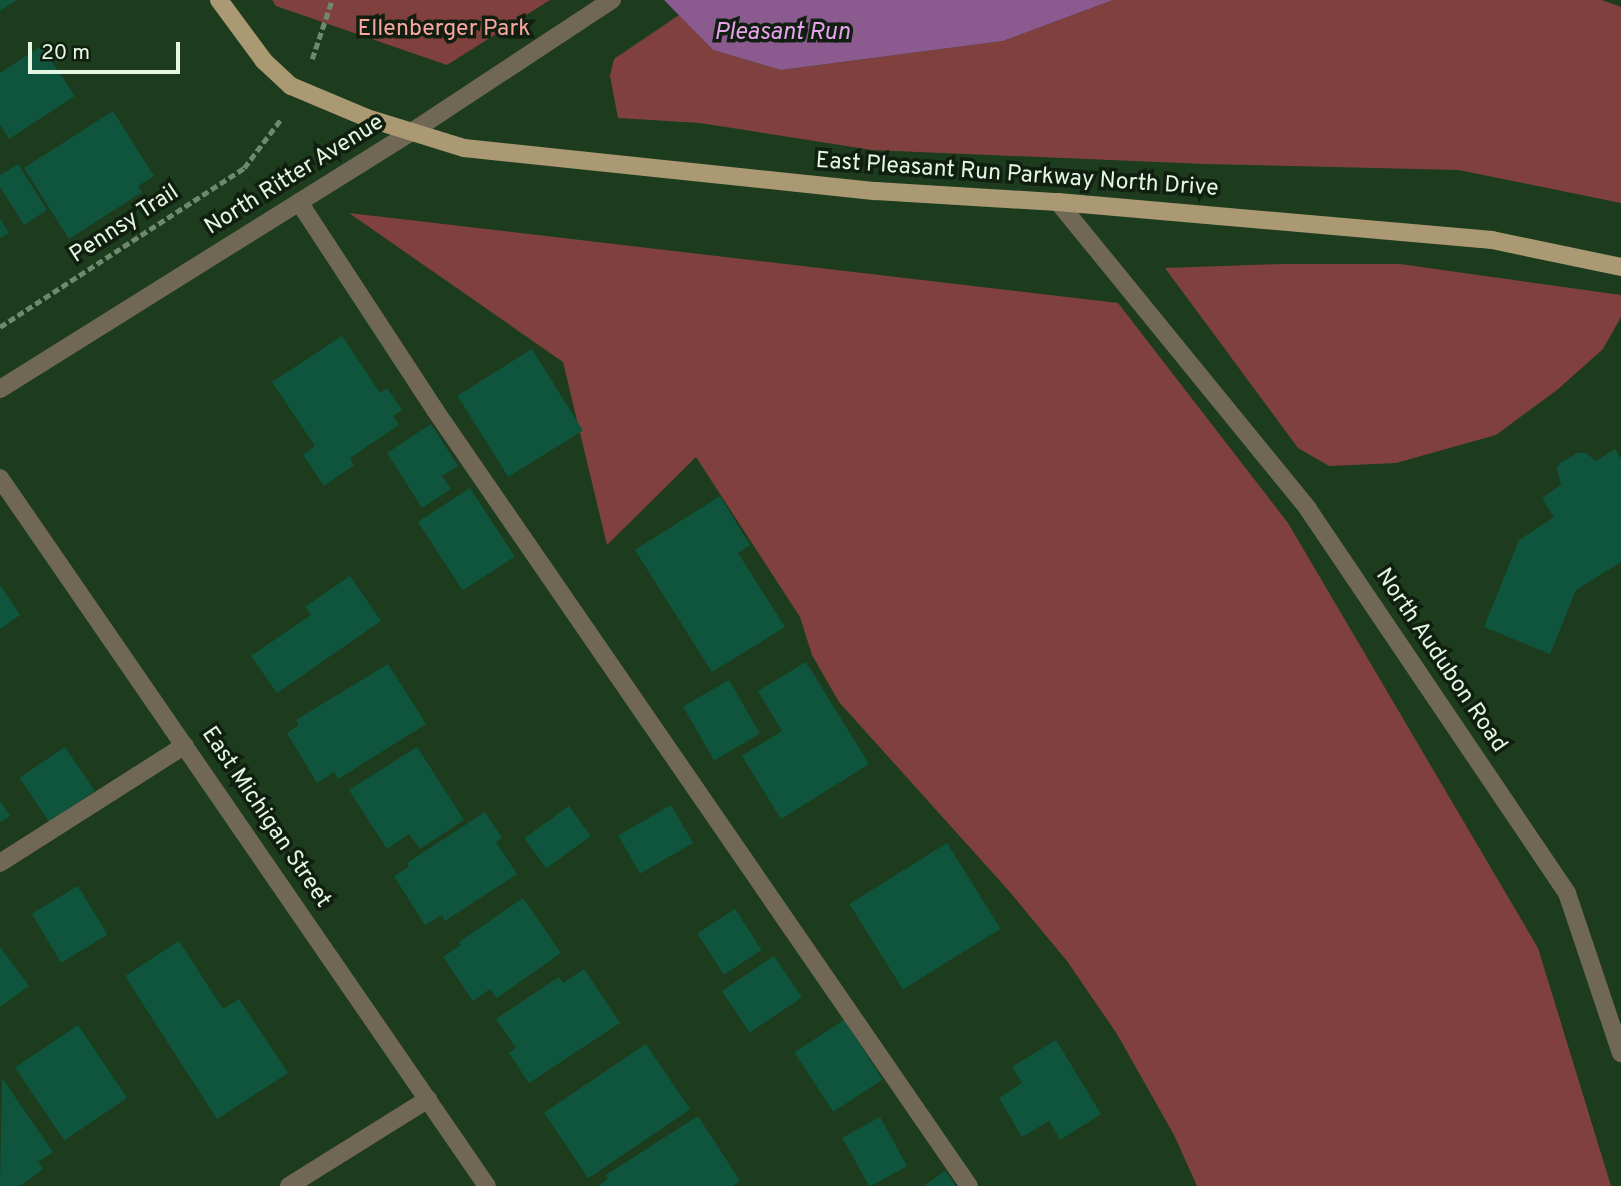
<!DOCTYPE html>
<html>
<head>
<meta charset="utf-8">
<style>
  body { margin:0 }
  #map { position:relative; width:1621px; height:1186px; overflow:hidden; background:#1c3c1d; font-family:Overpass,sans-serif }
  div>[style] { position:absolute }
  .green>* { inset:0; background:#80413e }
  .water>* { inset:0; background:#8b5a8f }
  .building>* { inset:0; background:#0f553d; transform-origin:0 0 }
  .path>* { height:4.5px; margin-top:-2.25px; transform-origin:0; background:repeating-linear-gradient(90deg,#6e896e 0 7px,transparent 0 10.5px) }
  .minor>* { height:18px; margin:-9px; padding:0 9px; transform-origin:9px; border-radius:9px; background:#706755 }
  .major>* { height:18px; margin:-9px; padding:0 9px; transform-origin:9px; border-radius:9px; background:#ab9974 }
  span { translate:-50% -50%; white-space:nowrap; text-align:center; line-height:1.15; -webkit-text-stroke:7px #111f11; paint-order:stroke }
  .park-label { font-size:23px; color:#fca6a0 }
  .street-label { font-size:23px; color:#e4f7e3 }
  .water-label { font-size:24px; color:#e7a1ed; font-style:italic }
  .scale { position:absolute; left:28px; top:42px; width:152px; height:32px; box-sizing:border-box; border:4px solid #e4f7e3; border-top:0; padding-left:9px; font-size:21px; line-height:24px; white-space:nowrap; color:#e4f7e3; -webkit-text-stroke:5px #111f11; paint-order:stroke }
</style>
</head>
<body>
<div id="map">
  <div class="green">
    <i style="clip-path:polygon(272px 0,550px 0,447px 65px,276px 6px)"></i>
    <i style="clip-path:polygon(1113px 0,1602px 0,1621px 7px,1621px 203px,1459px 170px,1204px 164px,872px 150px,700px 123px,618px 118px,610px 76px,614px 59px,679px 15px,713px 50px,781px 70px,1003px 41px)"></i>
    <i style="clip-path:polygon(349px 213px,1118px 303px,1288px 523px,1538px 948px,1611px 1186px,1197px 1186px,1174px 1135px,1117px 1034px,1067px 961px,1009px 891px,839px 702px,812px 655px,800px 617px,696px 457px,607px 545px,563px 362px)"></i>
    <i style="clip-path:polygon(1283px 264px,1400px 264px,1621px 295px,1621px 317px,1603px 349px,1557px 390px,1496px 435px,1396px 463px,1329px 466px,1298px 448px,1165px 268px)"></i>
  </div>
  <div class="water">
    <i style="clip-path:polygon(664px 0,1113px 0,1003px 41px,781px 70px,713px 50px)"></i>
  </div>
  <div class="building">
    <i style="clip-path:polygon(0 0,17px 0,0 11px)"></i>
    <i style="clip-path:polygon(41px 46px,75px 96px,9px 139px,0 125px,0 73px)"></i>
    <i style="clip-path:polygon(113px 111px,154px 176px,138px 186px,142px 192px,69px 239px,24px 168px)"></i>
    <i style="clip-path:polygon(18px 164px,47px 210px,24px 225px,0 187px,0 175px)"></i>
    <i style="clip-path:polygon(0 219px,9px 233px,0 238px)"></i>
    <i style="clip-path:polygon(342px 336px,380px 393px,387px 388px,402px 410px,393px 416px,399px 425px,350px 458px,354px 465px,324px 486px,303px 455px,315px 446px,272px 382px)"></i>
    <i style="left:532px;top:349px;width:96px;height:88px;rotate:58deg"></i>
    <i style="clip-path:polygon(431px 424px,458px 466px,442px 476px,451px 489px,422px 508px,387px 453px)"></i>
    <i style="clip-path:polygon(1615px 449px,1621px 459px,1621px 562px,1576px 590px,1550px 654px,1484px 627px,1519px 540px,1554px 517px,1542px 498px,1561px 485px,1557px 468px,1560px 463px,1577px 453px,1586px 453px,1596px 461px)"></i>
    <i style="left:470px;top:488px;width:82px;height:62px;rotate:57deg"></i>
    <i style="clip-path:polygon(720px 496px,750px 545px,738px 553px,785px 627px,712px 672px,635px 550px)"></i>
    <i style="clip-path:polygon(350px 576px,381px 621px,277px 693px,251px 656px,311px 615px,305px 607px)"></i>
    <i style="clip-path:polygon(0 585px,20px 615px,0 629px)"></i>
    <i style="clip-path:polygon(806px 662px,869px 764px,781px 819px,742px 756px,782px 731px,758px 691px)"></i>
    <i style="clip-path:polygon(388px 664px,426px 724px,338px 779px,334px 772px,317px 783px,287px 733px,299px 725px,296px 720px)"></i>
    <i style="left:729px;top:680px;width:62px;height:53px;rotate:60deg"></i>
    <i style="left:65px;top:747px;width:53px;height:55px;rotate:56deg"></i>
    <i style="clip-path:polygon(417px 747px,464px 820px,420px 849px,409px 834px,387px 849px,349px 790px)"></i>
    <i style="clip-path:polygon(0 801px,10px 816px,0 822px)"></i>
    <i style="left:671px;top:805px;width:44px;height:61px;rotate:60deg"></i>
    <i style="left:569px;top:806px;width:37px;height:55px;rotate:54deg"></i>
    <i style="clip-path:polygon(485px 812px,502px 838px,496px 842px,517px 874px,445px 921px,442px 915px,425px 925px,394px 876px,409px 867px,407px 863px)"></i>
    <i style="left:947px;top:843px;width:101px;height:115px;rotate:58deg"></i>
    <i style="left:78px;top:886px;width:57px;height:54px;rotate:59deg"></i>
    <i style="clip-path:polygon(523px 898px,561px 953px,497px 998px,490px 989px,473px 1001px,443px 957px,461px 945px,459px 942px)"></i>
    <i style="left:735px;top:909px;width:49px;height:45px;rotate:57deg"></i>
    <i style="clip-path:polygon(179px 941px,223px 1009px,239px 999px,288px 1073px,217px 1119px,125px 976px)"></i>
    <i style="clip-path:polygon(0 947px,29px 986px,0 1007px)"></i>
    <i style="left:774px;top:956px;width:50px;height:63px;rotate:56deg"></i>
    <i style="clip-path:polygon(584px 969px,620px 1023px,529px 1083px,509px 1053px,516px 1048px,496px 1019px,559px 977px,563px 983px)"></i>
    <i style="left:844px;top:1020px;width:71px;height:59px;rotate:57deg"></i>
    <i style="left:78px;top:1025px;width:88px;height:76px;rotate:56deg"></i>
    <i style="clip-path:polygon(1056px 1040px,1101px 1114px,1060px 1140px,1049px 1121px,1022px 1137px,999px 1098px,1022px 1083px,1012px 1067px)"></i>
    <i style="left:646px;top:1044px;width:79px;height:123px;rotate:56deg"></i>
    <i style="clip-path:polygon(2px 1078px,53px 1152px,38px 1162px,43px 1169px,20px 1186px,0 1186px)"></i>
    <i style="clip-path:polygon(698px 1116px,740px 1181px,733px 1186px,598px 1186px,608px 1179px,606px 1175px)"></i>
    <i style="left:880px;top:1117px;width:56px;height:43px;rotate:61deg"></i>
    <i style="clip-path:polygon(945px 1171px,956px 1186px,924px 1186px)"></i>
  </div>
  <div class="path">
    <i style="left:312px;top:59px;width:62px;rotate:-71.3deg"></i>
    <i style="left:0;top:327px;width:291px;rotate:-33.1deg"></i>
    <i style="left:244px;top:168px;width:61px;rotate:-52.9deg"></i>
  </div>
  <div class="minor">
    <i style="left:299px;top:202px;width:249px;rotate:56.8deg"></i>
    <i style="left:435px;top:410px;width:942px;rotate:55.47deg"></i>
    <i style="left:1058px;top:202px;width:396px;rotate:50.8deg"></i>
    <i style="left:1308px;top:509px;width:463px;rotate:56deg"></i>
    <i style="left:1567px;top:893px;width:169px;rotate:71.4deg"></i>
    <i style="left:0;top:389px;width:483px;rotate:-32deg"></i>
    <i style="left:410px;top:133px;width:242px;rotate:-33.4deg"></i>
    <i style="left:0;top:478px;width:859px;rotate:55.48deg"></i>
    <i style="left:0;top:863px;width:219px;rotate:-32.5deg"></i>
    <i style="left:289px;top:1186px;width:164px;rotate:-32deg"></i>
  </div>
  <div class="major">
    <i style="left:219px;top:0;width:76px;rotate:53.6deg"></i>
    <i style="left:264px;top:61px;width:37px;rotate:43deg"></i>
    <i style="left:291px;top:86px;width:82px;rotate:22.8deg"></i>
    <i style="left:367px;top:118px;width:102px;rotate:17.2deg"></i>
    <i style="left:464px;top:148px;width:414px;rotate:6deg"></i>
    <i style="left:876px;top:191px;width:182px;rotate:3.5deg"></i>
    <i style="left:1058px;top:202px;width:436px;rotate:5deg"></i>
    <i style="left:1492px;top:240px;width:132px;rotate:11.8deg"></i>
  </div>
  <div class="park-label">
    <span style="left:444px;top:30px">Ellenberger Park</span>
  </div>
  <div class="street-label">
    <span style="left:295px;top:176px;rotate:-32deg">North Ritter Avenue</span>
    <span style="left:1017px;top:176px;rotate:4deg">East Pleasant Run Parkway North Drive</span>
    <span style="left:125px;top:225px;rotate:-33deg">Pennsy Trail</span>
    <span style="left:1440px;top:661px;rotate:56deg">North Audubon Road</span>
    <span style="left:265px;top:818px;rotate:56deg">East Michigan Street</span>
  </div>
  <div class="water-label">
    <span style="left:782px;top:34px">Pleasant Run</span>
  </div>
  <div class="scale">20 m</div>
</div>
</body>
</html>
